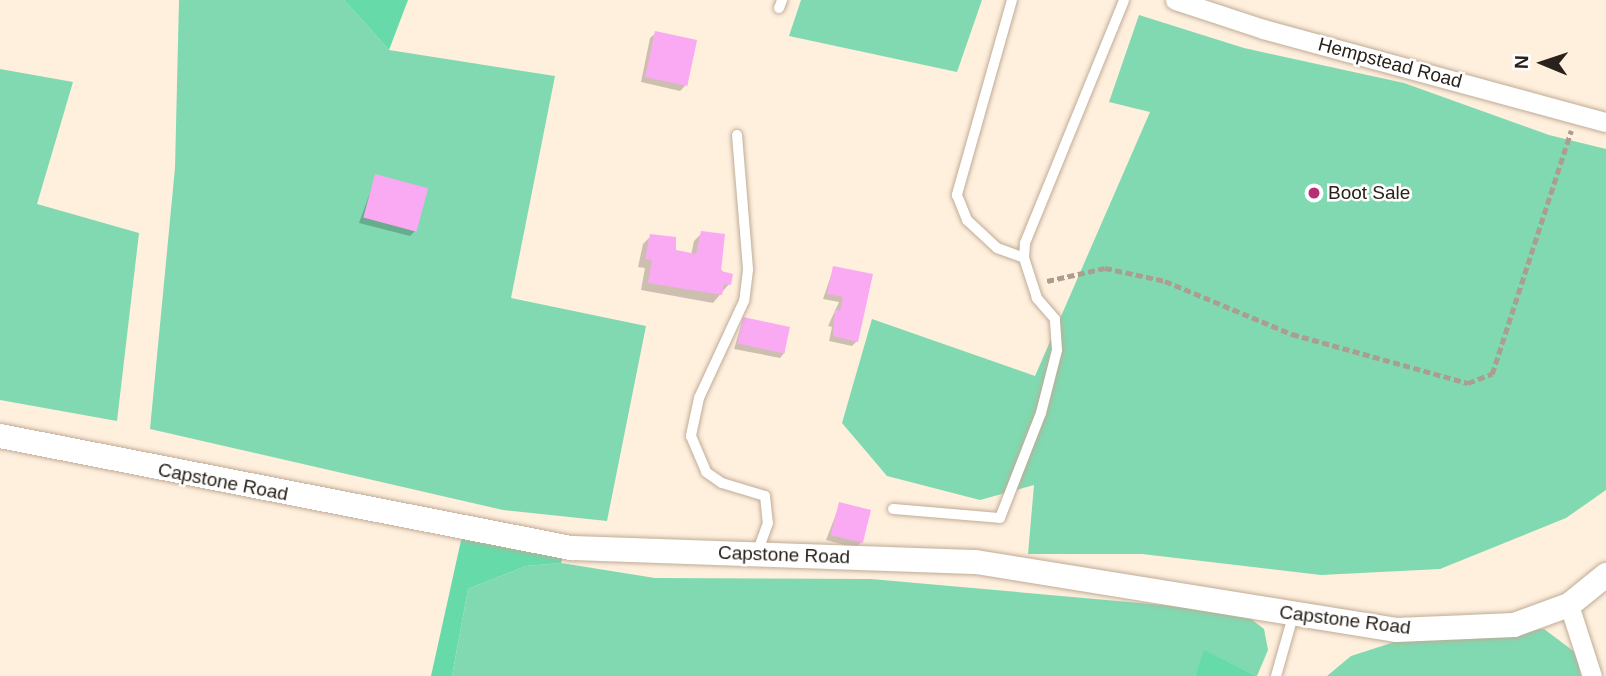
<!DOCTYPE html>
<html>
<head>
<meta charset="utf-8">
<style>
  body { margin:0 }
  #map { position:relative; width:1606px; height:676px; overflow:hidden; background:#ffefdd; font-family:Helvetica,sans-serif }
  div>[style] { position:absolute }
  .green>* { inset:0; background:#81d9b1 }
  .forest>* { inset:0; background:#66dba9 }
  .shadow>* { inset:0; background:#0003 }
  .building>* { inset:0; background:#f9aaf2; transform-origin:0 0 }
  .path>* { height:4.5px; margin-top:-2.25px; transform-origin:0; background:repeating-linear-gradient(90deg,#aa9e90 0 7px,transparent 0 10.5px) }
  .roads { filter:drop-shadow(0 0 2px #bfac97) drop-shadow(0 0 2px #bfac97) }
  .service>* { height:10px; margin:-5px; padding:0 5px; transform-origin:5px; border-radius:5px; background:#fff }
  .minor>* { height:19px; margin:-9.5px; padding:0 9.5px; transform-origin:9.5px; border-radius:9.5px; background:#fff }
  .tertiary>* { height:24px; margin:-12px; padding:0 12px; transform-origin:12px; border-radius:12px; background:#fff }
  .dots>* { width:19px; height:19px; translate:-50% -50%; box-sizing:border-box; border:4px solid #fff; border-radius:50% }
  span { translate:-50% -50%; white-space:nowrap; text-align:center; line-height:1.15; -webkit-text-stroke:5px #fff; paint-order:stroke }
  .street-label { font-size:19px; color:#29221a }
  .poi-label { font-size:19px; color:#29221a }
  .left { translate:0 -50%; text-align:left }
  .north { position:absolute; left:1508px; top:28px; width:70px; height:70px; -webkit-text-stroke:5px #fff; paint-order:stroke; rotate:272deg; font-size:19px; font-weight:700; line-height:28px; text-align:center; color:#29221a }
  .north::after { content:''; display:block; margin:auto; width:24px; height:32px; background:#29221a; clip-path:polygon(50% 0,100% 100%,50% 72%,0 100%) }
</style>
</head>
<body>
<div id="map">
  <div class="green">
    <i style="clip-path:polygon(179px 0,344px 0,389px 50px,555px 76px,511px 298px,646px 326px,607px 521px,503px 510px,150px 429px,175px 168px)"></i>
    <i style="clip-path:polygon(801px 0,982px 0,957px 72px,789px 36px)"></i>
    <i style="clip-path:polygon(1139px 15px,1244px 48px,1404px 83px,1549px 135px,1606px 149px,1606px 490px,1566px 518px,1440px 569px,1321px 575px,1142px 554px,1028px 554px,1034px 485px,980px 500px,887px 476px,842px 423px,872px 319px,1035px 376px,1150px 112px,1109px 102px)"></i>
    <i style="clip-path:polygon(0 69px,73px 82px,37px 204px,139px 233px,117px 421px,0 400px)"></i>
    <i style="clip-path:polygon(561px 563px,655px 578px,871px 579px,1242px 612px,1264px 629px,1268px 650px,1257px 676px,1205px 651px,1195px 676px,452px 676px,468px 589px,526px 566px)"></i>
    <i style="clip-path:polygon(1544px 629px,1576px 653px,1581px 676px,1327px 676px,1351px 656px,1413px 636px)"></i>
  </div>
  <div class="forest">
    <i style="clip-path:polygon(344px 0,408px 0,389px 50px)"></i>
    <i style="clip-path:polygon(462px 536px,564px 555px,561px 563px,526px 566px,468px 589px,452px 676px,431px 676px)"></i>
    <i style="clip-path:polygon(1204px 650px,1257px 676px,1195px 676px)"></i>
  </div>
  <div class="shadow">
    <i style="clip-path:polygon(656px 33px,685px 86px,680px 91px,641px 82px,650px 38px)"></i>
    <i style="clip-path:polygon(376px 176px,415px 231px,410px 236px,359px 223px)"></i>
    <i style="clip-path:polygon(702px 233px,729px 284px,713px 303px,641px 290px,645px 268px,638px 267px,643px 244px,651px 236px,674px 252px,691px 255px,694px 241px)"></i>
    <i style="clip-path:polygon(834px 267px,857px 341px,852px 346px,829px 341px,832px 327px,828px 326px,839px 302px,823px 299px)"></i>
    <i style="clip-path:polygon(743px 319px,785px 352px,780px 358px,734px 349px)"></i>
    <i style="clip-path:polygon(840px 504px,861px 543px,855px 548px,826px 540px)"></i>
  </div>
  <div class="building">
    <i style="left:655px;top:31px;width:43px;height:47px;rotate:12deg"></i>
    <i style="left:375px;top:174px;width:55px;height:45px;rotate:15deg"></i>
    <i style="clip-path:polygon(701px 231px,725px 234px,721px 271px,733px 274px,731px 285px,724px 284px,722px 295px,648px 283px,652px 260px,645px 259px,650px 234px,676px 237px,676px 250px,696px 254px)"></i>
    <i style="clip-path:polygon(833px 266px,873px 274px,858px 342px,833px 336px,835px 309px,840px 311px,843px 297px,827px 294px)"></i>
    <i style="left:743px;top:317px;width:48px;height:27px;rotate:12deg"></i>
    <i style="left:839px;top:502px;width:33px;height:34px;rotate:14deg"></i>
  </div>
  <div class="path">
    <i style="left:1047px;top:281px;width:59px;rotate:-12.6deg"></i>
    <i style="left:1105px;top:268px;width:61px;rotate:12.2deg"></i>
    <i style="left:1165px;top:281px;width:138px;rotate:22.7deg"></i>
    <i style="left:1292px;top:334px;width:183px;rotate:15.6deg"></i>
    <i style="left:1468px;top:383px;width:26px;rotate:-21deg"></i>
    <i style="left:1492px;top:374px;width:256px;rotate:-72deg"></i>
  </div>
  <div class="roads">
    <div class="service">
      <i style="left:1012px;top:0;width:203px;rotate:105.8deg"></i>
      <i style="left:957px;top:195px;width:27px;rotate:68deg"></i>
      <i style="left:967px;top:220px;width:41px;rotate:43deg"></i>
      <i style="left:997px;top:248px;width:29px;rotate:20deg"></i>
      <i style="left:779px;top:8px;width:9px;rotate:-69deg"></i>
      <i style="left:737px;top:135px;width:135px;rotate:85.3deg"></i>
      <i style="left:748px;top:270px;width:31px;rotate:97deg"></i>
      <i style="left:744px;top:301px;width:107px;rotate:114.9deg"></i>
      <i style="left:699px;top:398px;width:39px;rotate:102deg"></i>
      <i style="left:691px;top:436px;width:39px;rotate:67deg"></i>
      <i style="left:706px;top:472px;width:19px;rotate:35deg"></i>
      <i style="left:722px;top:483px;width:45px;rotate:16.8deg"></i>
      <i style="left:765px;top:496px;width:27px;rotate:84deg"></i>
      <i style="left:768px;top:523px;width:32px;rotate:110deg"></i>
      <i style="left:893px;top:509px;width:107px;rotate:4.8deg"></i>
      <i style="left:1000px;top:518px;width:113px;rotate:-68.7deg"></i>
      <i style="left:1041px;top:413px;width:65px;rotate:-75.7deg"></i>
      <i style="left:1057px;top:350px;width:31px;rotate:-94deg"></i>
      <i style="left:1055px;top:319px;width:28px;rotate:-131deg"></i>
      <i style="left:1037px;top:298px;width:42px;rotate:-108deg"></i>
      <i style="left:1024px;top:258px;width:15px;rotate:-86deg"></i>
      <i style="left:1025px;top:243px;width:262px;rotate:-67.8deg"></i>
      <i style="left:1276px;top:676px;width:62px;rotate:-74.2deg"></i>
    </div>
    <div class="minor">
      <i style="left:1175px;top:0;width:93px;rotate:18.2deg"></i>
      <i style="left:1263px;top:29px;width:355px;rotate:15.2deg"></i>
      <i style="left:1569px;top:605px;width:75px;rotate:72.1deg"></i>
    </div>
    <div class="tertiary">
      <i style="left:0;top:436px;width:582px;rotate:11.1deg"></i>
      <i style="left:571px;top:548px;width:405px;rotate:2deg"></i>
      <i style="left:976px;top:562px;width:425px;rotate:9.2deg"></i>
      <i style="left:1396px;top:630px;width:118px;rotate:-2.4deg"></i>
      <i style="left:1514px;top:625px;width:59px;rotate:-20deg"></i>
      <i style="left:1569px;top:605px;width:48px;rotate:-39deg"></i>
    </div>
  </div>
  <div class="dots">
    <i style="left:1314px;top:193px;background:#b62f72"></i>
  </div>
  <div class="street-label">
    <span style="left:1390px;top:63px;rotate:15deg">Hempstead Road</span>
    <span style="left:223px;top:482px;rotate:11deg">Capstone Road</span>
    <span style="left:784px;top:555px;rotate:2deg">Capstone Road</span>
    <span style="left:1345px;top:620px;rotate:7deg">Capstone Road</span>
  </div>
  <div class="poi-label">
    <span class="left" style="left:1328px;top:193px">Boot Sale</span>
  </div>
  <div class="north">N</div>
</div>
</body>
</html>
